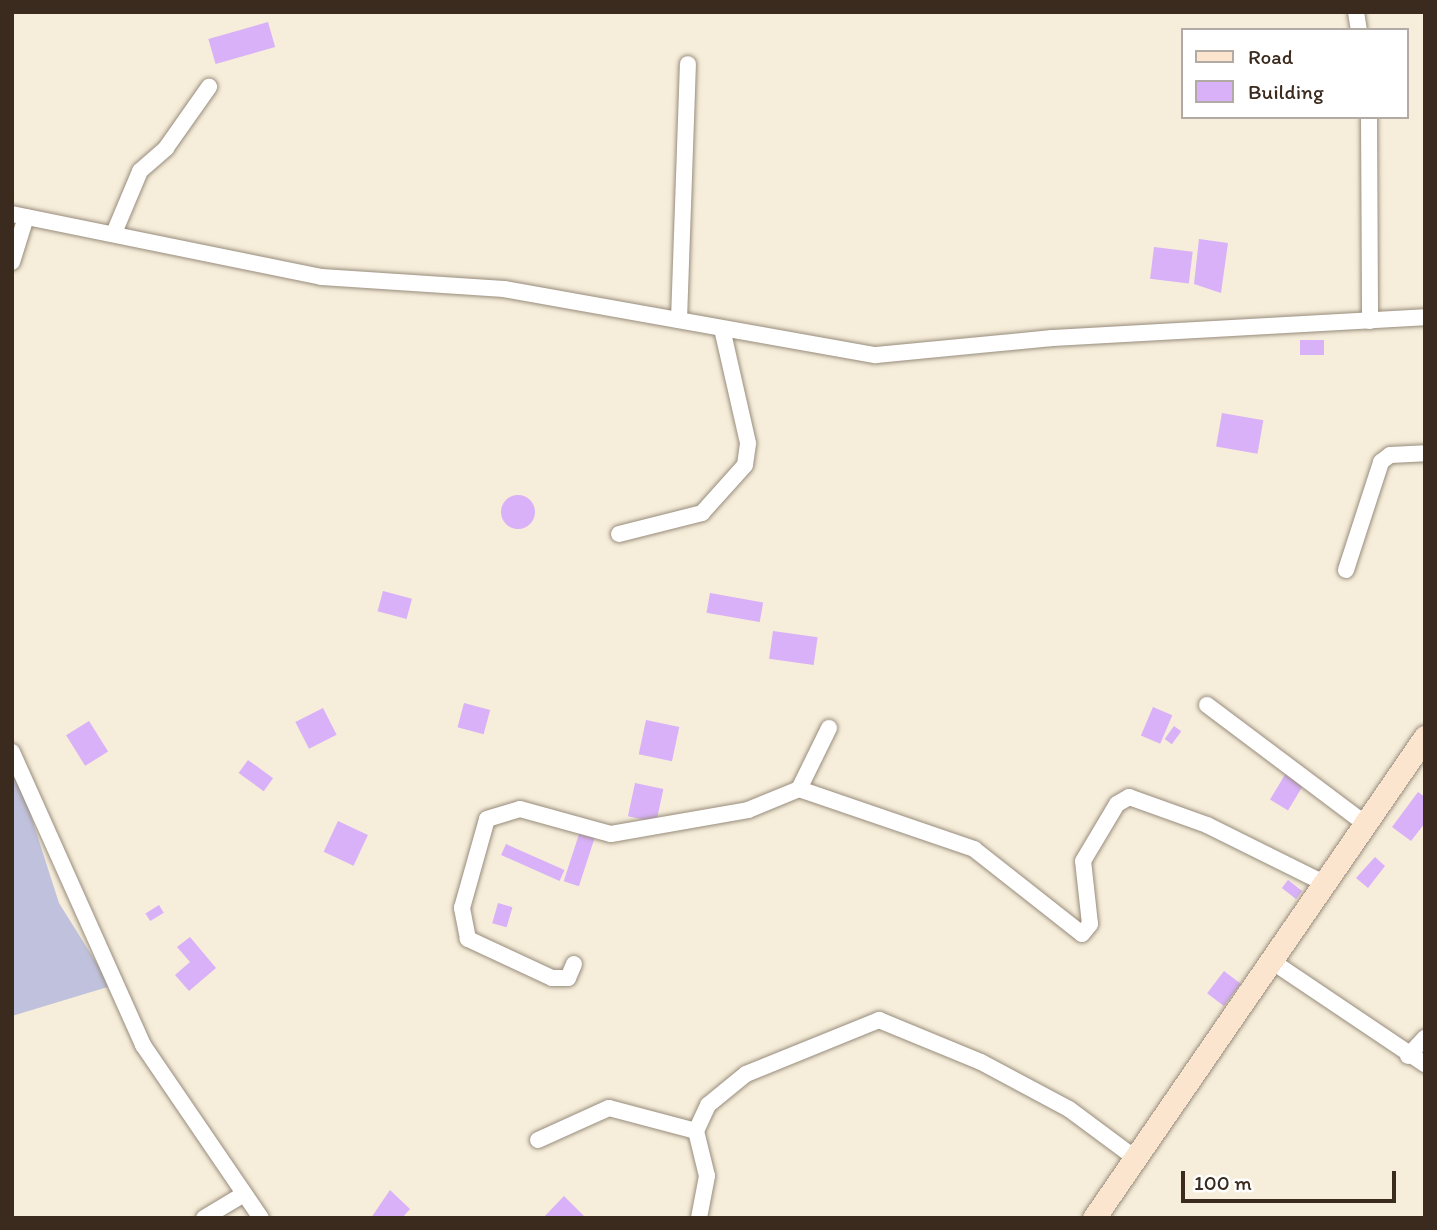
<!DOCTYPE html>
<html>
<head>
<meta charset="utf-8">
<style>
  body { margin:0 }
  #map { position:relative; width:1437px; height:1230px; overflow:hidden; background:#f6edda; font-family:Itim,sans-serif }
  div>[style] { position:absolute }
  .industrial>* { inset:0; background:#c0c2dd }
  .building>* { inset:0; background:#d8b1f8; transform-origin:0 0 }
  .round { border-radius:50% }
  .roads { filter:drop-shadow(0 0 2px #988c7c) drop-shadow(0 0 2px #988c7c) }
  .minor>* { height:16px; margin:-8px; padding:0 8px; transform-origin:8px; border-radius:8px; background:#fff }
  .secondary>* { height:23px; margin:-11.5px; padding:0 11.5px; transform-origin:11.5px; border-radius:11.5px; background:#fce5cf }
  span { translate:-50% -50%; white-space:nowrap; text-align:center; line-height:1.15; -webkit-text-stroke:5px #fff; paint-order:stroke }
  .frame { position:absolute; inset:0; border:14px solid #3b2a1e; pointer-events:none }
  .legend { position:absolute; left:1181px; top:28px; width:228px; height:91px; box-sizing:border-box; background:#fff; border:2px solid #b1aaa5; margin:0; padding:9px 12px; list-style:none; font-size:21px; color:#3b2a1e }
  .legend li { display:flex; align-items:center; gap:14px; height:35px }
  .legend b { width:35px; border:2px solid #b1aaa5 }
  .scale { position:absolute; left:1181px; top:1171px; width:215px; height:32px; box-sizing:border-box; border:4px solid #3b2a1e; border-top:0; padding-left:9px; font-size:21px; line-height:24px; white-space:nowrap; color:#3b2a1e; -webkit-text-stroke:5px #fff; paint-order:stroke }
</style>
</head>
<body>
<div id="map">
  <div class="industrial">
    <i style="clip-path:polygon(12px 757px,59px 903px,111px 986px,12px 1016px)"></i>
  </div>
  <div class="building">
    <i style="left:268px;top:22px;width:26px;height:62px;rotate:74deg"></i>
    <i style="clip-path:polygon(1199px 239px,1228px 243px,1221px 293px,1194px 284px)"></i>
    <i style="left:1154px;top:247px;width:39px;height:32px;rotate:7deg"></i>
    <i style="left:1300px;top:340px;width:24px;height:15px"></i>
    <i style="left:1222px;top:413px;width:42px;height:34px;rotate:10deg"></i>
    <i class="round" style="left:501px;top:495px;width:34px;height:34px"></i>
    <i style="left:383px;top:591px;width:30px;height:21px;rotate:15deg"></i>
    <i style="left:710px;top:593px;width:54px;height:20px;rotate:10deg"></i>
    <i style="left:773px;top:631px;width:45px;height:28px;rotate:8deg"></i>
    <i style="left:464px;top:703px;width:27px;height:25px;rotate:15deg"></i>
    <i style="left:1153px;top:707px;width:21px;height:31px;rotate:23deg"></i>
    <i style="left:323px;top:708px;width:30px;height:31px;rotate:63deg"></i>
    <i style="left:646px;top:720px;width:34px;height:35px;rotate:12deg"></i>
    <i style="left:89px;top:721px;width:36px;height:27px;rotate:58deg"></i>
    <i style="left:1174px;top:726px;width:9px;height:16px;rotate:36deg"></i>
    <i style="left:248px;top:760px;width:31px;height:16px;rotate:36deg"></i>
    <i style="left:1286px;top:773px;width:21px;height:31px;rotate:31deg"></i>
    <i style="left:635px;top:783px;width:29px;height:34px;rotate:12deg"></i>
    <i style="clip-path:polygon(1418px 792px,1425px 797px,1425px 823px,1411px 841px,1392px 827px)"></i>
    <i style="left:338px;top:821px;width:33px;height:34px;rotate:25deg"></i>
    <i style="left:581px;top:828px;width:16px;height:56px;rotate:18deg"></i>
    <i style="left:506px;top:844px;width:64px;height:12px;rotate:24deg"></i>
    <i style="clip-path:polygon(1375px 857px,1385px 866px,1368px 888px,1356px 878px)"></i>
    <i style="left:1288px;top:880px;width:18px;height:10px;rotate:38deg"></i>
    <i style="left:498px;top:903px;width:15px;height:21px;rotate:16deg"></i>
    <i style="left:159px;top:905px;width:9px;height:16px;rotate:58deg"></i>
    <i style="clip-path:polygon(190px 937px,216px 968px,189px 991px,175px 975px,190px 962px,177px 947px)"></i>
    <i style="left:1224px;top:971px;width:21px;height:28px;rotate:37deg"></i>
    <i style="clip-path:polygon(390px 1190px,410px 1209px,402px 1218px,371px 1218px)"></i>
    <i style="clip-path:polygon(564px 1196px,584px 1216px,543px 1218px)"></i>
  </div>
  <div class="roads">
    <div class="minor">
      <i style="left:1356px;top:12px;width:18px;rotate:81deg"></i>
      <i style="left:1369px;top:117px;width:204px;rotate:89.7deg"></i>
      <i style="left:12px;top:214px;width:316px;rotate:11.5deg"></i>
      <i style="left:322px;top:277px;width:182px;rotate:3.8deg"></i>
      <i style="left:504px;top:289px;width:378px;rotate:10.1deg"></i>
      <i style="left:876px;top:355px;width:177px;rotate:-5.5deg"></i>
      <i style="left:1052px;top:338px;width:374px;rotate:-3.2deg"></i>
      <i style="left:114px;top:233px;width:67px;rotate:-67.2deg"></i>
      <i style="left:140px;top:171px;width:35px;rotate:-41deg"></i>
      <i style="left:166px;top:148px;width:75px;rotate:-54.8deg"></i>
      <i style="left:12px;top:262px;width:47px;rotate:-72.7deg"></i>
      <i style="left:679px;top:320px;width:256px;rotate:-88deg"></i>
      <i style="left:619px;top:534px;width:86px;rotate:-14.2deg"></i>
      <i style="left:702px;top:513px;width:64px;rotate:-48.1deg"></i>
      <i style="left:745px;top:465px;width:22px;rotate:-82deg"></i>
      <i style="left:748px;top:443px;width:117px;rotate:-102.8deg"></i>
      <i style="left:1346px;top:570px;width:114px;rotate:-72deg"></i>
      <i style="left:1381px;top:462px;width:11px;rotate:-38deg"></i>
      <i style="left:1390px;top:455px;width:35px;rotate:-3deg"></i>
      <i style="left:1207px;top:705px;width:201px;rotate:36.9deg"></i>
      <i style="left:12px;top:752px;width:321px;rotate:65.9deg"></i>
      <i style="left:143px;top:1045px;width:209px;rotate:55.7deg"></i>
      <i style="left:799px;top:789px;width:185px;rotate:18.9deg"></i>
      <i style="left:974px;top:849px;width:137px;rotate:38.2deg"></i>
      <i style="left:1082px;top:934px;width:13px;rotate:-51deg"></i>
      <i style="left:1090px;top:924px;width:63px;rotate:-96.3deg"></i>
      <i style="left:1083px;top:861px;width:66px;rotate:-59.2deg"></i>
      <i style="left:1117px;top:804px;width:14px;rotate:-30deg"></i>
      <i style="left:1129px;top:797px;width:83px;rotate:19.7deg"></i>
      <i style="left:1207px;top:825px;width:133px;rotate:26.4deg"></i>
      <i style="left:1270px;top:960px;width:187px;rotate:33.9deg"></i>
      <i style="left:574px;top:964px;width:15px;rotate:113deg"></i>
      <i style="left:568px;top:978px;width:16px;rotate:180deg"></i>
      <i style="left:552px;top:978px;width:93px;rotate:-155.1deg"></i>
      <i style="left:468px;top:939px;width:32px;rotate:-101deg"></i>
      <i style="left:462px;top:908px;width:92px;rotate:-74.3deg"></i>
      <i style="left:487px;top:819px;width:34px;rotate:-17deg"></i>
      <i style="left:520px;top:809px;width:94px;rotate:15.4deg"></i>
      <i style="left:611px;top:834px;width:139px;rotate:-9.9deg"></i>
      <i style="left:748px;top:810px;width:55px;rotate:-22.4deg"></i>
      <i style="left:799px;top:789px;width:68px;rotate:-63.8deg"></i>
      <i style="left:1408px;top:1056px;width:25px;rotate:-47deg"></i>
      <i style="left:538px;top:1140px;width:78px;rotate:-24.3deg"></i>
      <i style="left:609px;top:1108px;width:90px;rotate:14.8deg"></i>
      <i style="left:204px;top:1218px;width:47px;rotate:-31deg"></i>
      <i style="left:699px;top:1218px;width:43px;rotate:-79.2deg"></i>
      <i style="left:707px;top:1176px;width:46px;rotate:-103.7deg"></i>
      <i style="left:696px;top:1131px;width:29px;rotate:-65deg"></i>
      <i style="left:708px;top:1105px;width:49px;rotate:-39.2deg"></i>
      <i style="left:746px;top:1074px;width:144px;rotate:-22.1deg"></i>
      <i style="left:879px;top:1020px;width:110px;rotate:22.4deg"></i>
      <i style="left:981px;top:1062px;width:100px;rotate:28.1deg"></i>
      <i style="left:1069px;top:1109px;width:82px;rotate:36.6deg"></i>
    </div>
    <div class="secondary">
      <i style="left:1094px;top:1218px;width:584px;rotate:-55.47deg"></i>
    </div>
  </div>
  <div class="frame"></div>
  <ul class="legend">
  <li><b style="height:9px;background:#fce5cf"></b>Road</li>
  <li><b style="height:19px;background:#d8b1f8"></b>Building</li>
  </ul>
  <div class="scale">100 m</div>
</div>
</body>
</html>
